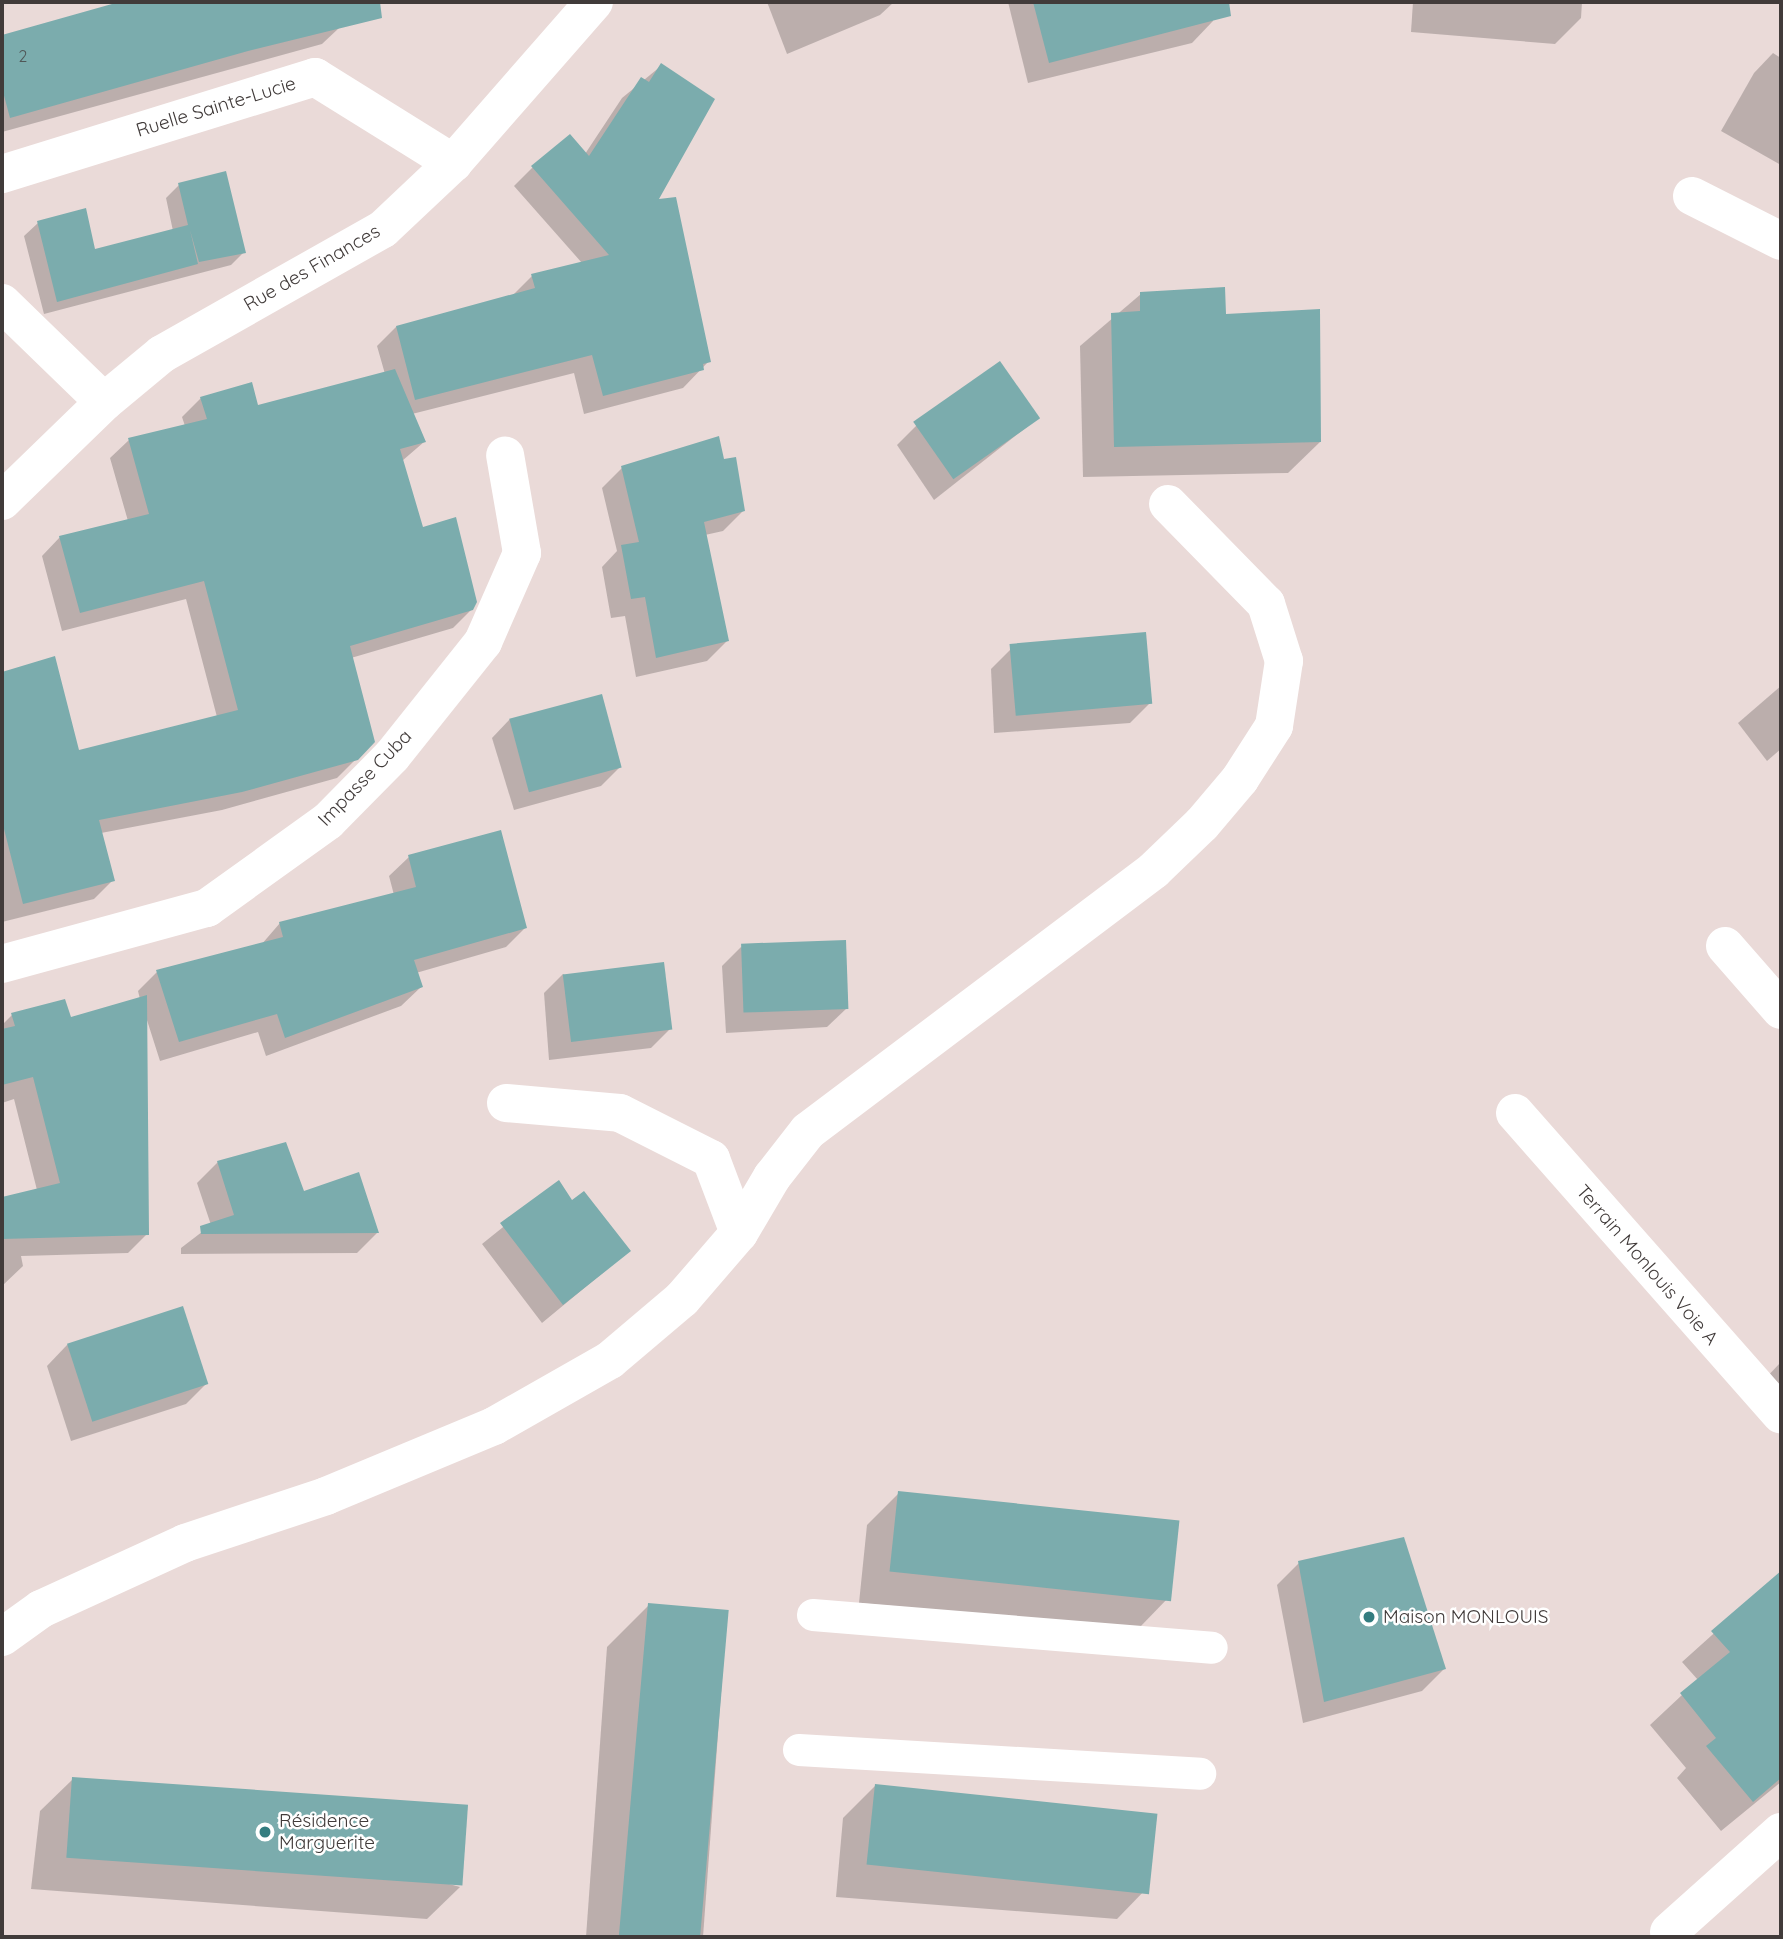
<!DOCTYPE html>
<html>
<head>
<meta charset="utf-8">
<style>
  body { margin:0 }
  #map { position:relative; width:1783px; height:1939px; overflow:hidden; background:#eadad8; font-family:Quicksand,sans-serif }
  div>[style] { position:absolute }
  .shadow>* { inset:0; background:#0003 }
  .building>* { inset:0; background:#7bacad; transform-origin:0 0 }
  .service>* { height:32px; margin:-16px; padding:0 16px; transform-origin:16px; border-radius:16px; background:#fff }
  .minor>* { height:38px; margin:-19px; padding:0 19px; transform-origin:19px; border-radius:19px; background:#fff }
  .dots>* { width:19px; height:19px; translate:-50% -50%; box-sizing:border-box; border:4px solid #fff; border-radius:50% }
  span { translate:-50% -50%; white-space:nowrap; text-align:center; line-height:1.15; -webkit-text-stroke:5px #fff; paint-order:stroke }
  .number-label { font-size:16px; color:#505757 }
  .number-label span { -webkit-text-stroke-width:0 }
  .street-label { font-size:19px; color:#413b3a }
  .poi-label { font-size:19px; color:#413b3a }
  .left { translate:0 -50%; text-align:left }
  .frame { position:absolute; inset:0; border:4px solid #413b3a; pointer-events:none }
</style>
</head>
<body>
<div id="map">
  <div class="shadow">
    <i style="clip-path:polygon(127px 2px,333px 2px,339px 28px,322px 44px,2px 132px,2px 36px)"></i>
    <i style="clip-path:polygon(767px 2px,894px 2px,880px 15px,787px 54px)"></i>
    <i style="clip-path:polygon(1008px 2px,1208px 2px,1213px 21px,1192px 43px,1028px 83px)"></i>
    <i style="clip-path:polygon(1413px 2px,1582px 2px,1581px 18px,1555px 44px,1411px 32px)"></i>
    <i style="clip-path:polygon(1773px 53px,1781px 58px,1781px 165px,1721px 131px,1754px 73px)"></i>
    <i style="clip-path:polygon(661px 66px,655px 202px,709px 361px,683px 388px,584px 414px,574px 373px,412px 414px,424px 442px,402px 461px,422px 529px,472px 609px,453px 628px,351px 658px,373px 742px,337px 778px,222px 810px,101px 833px,113px 880px,94px 899px,2px 922px,2px 673px,54px 658px,77px 752px,217px 717px,186px 599px,62px 631px,42px 556px,60px 537px,128px 521px,110px 458px,129px 440px,185px 426px,182px 417px,201px 398px,256px 407px,385px 374px,377px 346px,396px 327px,513px 295px,532px 276px,582px 263px,514px 186px,533px 167px,585px 154px,622px 98px)"></i>
    <i style="clip-path:polygon(179px 185px,244px 252px,231px 265px,44px 314px,24px 236px,38px 223px,94px 251px,173px 231px,166px 198px)"></i>
    <i style="clip-path:polygon(1141px 294px,1224px 315px,1320px 442px,1288px 473px,1083px 477px,1080px 346px)"></i>
    <i style="clip-path:polygon(1038px 418px,934px 500px,897px 445px,916px 426px)"></i>
    <i style="clip-path:polygon(622px 468px,743px 511px,723px 531px,705px 535px,727px 641px,707px 661px,636px 677px,625px 616px,611px 618px,602px 567px,617px 551px,602px 488px)"></i>
    <i style="clip-path:polygon(1011px 649px,1150px 703px,1130px 723px,994px 733px,991px 669px)"></i>
    <i style="clip-path:polygon(1781px 686px,1781px 749px,1767px 761px,1738px 723px)"></i>
    <i style="clip-path:polygon(510px 719px,620px 767px,601px 786px,514px 810px,492px 738px)"></i>
    <i style="clip-path:polygon(409px 857px,525px 928px,506px 947px,416px 973px,421px 987px,401px 1006px,266px 1056px,258px 1032px,160px 1061px,146px 1017px,147px 1234px,128px 1253px,21px 1256px,23px 1266px,2px 1286px,2px 1199px,37px 1190px,14px 1099px,2px 1103px,2px 1025px,12px 1015px,70px 1020px,140px 999px,138px 991px,157px 972px,261px 945px,280px 923px,394px 895px,389px 876px)"></i>
    <i style="clip-path:polygon(741px 947px,847px 1008px,827px 1027px,726px 1033px,722px 966px)"></i>
    <i style="clip-path:polygon(563px 974px,670px 1029px,651px 1048px,549px 1060px,544px 993px)"></i>
    <i style="clip-path:polygon(218px 1162px,303px 1193px,377px 1233px,357px 1253px,181px 1254px,181px 1248px,211px 1225px,197px 1183px)"></i>
    <i style="clip-path:polygon(558px 1183px,572px 1203px,629px 1251px,542px 1323px,482px 1244px)"></i>
    <i style="clip-path:polygon(67px 1345px,206px 1384px,186px 1404px,71px 1441px,47px 1366px)"></i>
    <i style="clip-path:polygon(1781px 1362px,1781px 1399px,1764px 1380px)"></i>
    <i style="clip-path:polygon(899px 1493px,1171px 1595px,1139px 1628px,859px 1603px,867px 1525px)"></i>
    <i style="clip-path:polygon(1299px 1563px,1444px 1669px,1422px 1691px,1303px 1723px,1277px 1585px)"></i>
    <i style="clip-path:polygon(1780px 1574px,1781px 1782px,1721px 1831px,1677px 1778px,1686px 1768px,1650px 1725px,1698px 1680px,1682px 1662px)"></i>
    <i style="clip-path:polygon(649px 1605px,727px 1612px,703px 1937px,586px 1937px,607px 1647px)"></i>
    <i style="clip-path:polygon(73px 1779px,460px 1887px,427px 1919px,31px 1889px,40px 1811px)"></i>
    <i style="clip-path:polygon(876px 1785px,1149px 1886px,1117px 1919px,836px 1897px,843px 1818px)"></i>
  </div>
  <div class="building">
    <i style="clip-path:polygon(119px 2px,380px 2px,382px 18px,248px 51px,10px 118px,2px 88px,2px 35px)"></i>
    <i style="clip-path:polygon(1033px 2px,1229px 2px,1231px 16px,1049px 63px)"></i>
    <i style="clip-path:polygon(661px 63px,715px 99px,659px 199px,676px 197px,711px 362px,703px 364px,704px 370px,603px 396px,592px 355px,415px 400px,396px 326px,535px 288px,531px 274px,609px 255px,531px 166px,570px 134px,589px 156px,641px 77px,649px 82px)"></i>
    <i style="clip-path:polygon(226px 171px,246px 253px,199px 262px,190px 230px,198px 264px,57px 302px,37px 221px,86px 208px,95px 249px,188px 225px,178px 183px)"></i>
    <i style="clip-path:polygon(1225px 287px,1226px 314px,1320px 309px,1321px 442px,1114px 447px,1111px 313px,1140px 311px,1140px 292px)"></i>
    <i style="left:1000px;top:361px;width:70px;height:106px;rotate:55deg"></i>
    <i style="clip-path:polygon(395px 369px,426px 442px,400px 449px,423px 527px,456px 517px,477px 602px,473px 610px,350px 646px,375px 742px,358px 760px,242px 792px,99px 820px,115px 881px,23px 904px,2px 821px,2px 672px,55px 656px,79px 750px,238px 710px,204px 581px,80px 613px,59px 536px,149px 514px,128px 438px,207px 419px,200px 397px,252px 382px,258px 405px)"></i>
    <i style="clip-path:polygon(719px 436px,724px 459px,736px 457px,745px 511px,704px 522px,729px 641px,656px 658px,645px 597px,631px 599px,621px 545px,639px 542px,621px 466px)"></i>
    <i style="left:1146px;top:632px;width:72px;height:137px;rotate:85deg"></i>
    <i style="left:602px;top:694px;width:76px;height:96px;rotate:75deg"></i>
    <i style="clip-path:polygon(501px 830px,527px 928px,414px 960px,423px 987px,285px 1038px,277px 1014px,179px 1042px,156px 970px,283px 937px,279px 922px,416px 887px,408px 855px)"></i>
    <i style="left:846px;top:940px;width:69px;height:105px;rotate:88deg"></i>
    <i style="left:664px;top:962px;width:68px;height:102px;rotate:83deg"></i>
    <i style="clip-path:polygon(147px 995px,149px 1235px,2px 1239px,2px 1197px,60px 1183px,33px 1077px,2px 1085px,2px 1029px,15px 1026px,11px 1013px,65px 999px,71px 1017px)"></i>
    <i style="clip-path:polygon(286px 1142px,304px 1191px,359px 1172px,379px 1233px,201px 1234px,200px 1226px,234px 1215px,217px 1161px)"></i>
    <i style="clip-path:polygon(559px 1180px,572px 1200px,584px 1191px,631px 1251px,563px 1305px,500px 1223px)"></i>
    <i style="left:183px;top:1306px;width:82px;height:122px;rotate:72deg"></i>
    <i style="left:898px;top:1491px;width:283px;height:81px;rotate:6deg"></i>
    <i style="clip-path:polygon(1404px 1537px,1446px 1669px,1324px 1702px,1298px 1561px)"></i>
    <i style="clip-path:polygon(1781px 1571px,1781px 1778px,1753px 1802px,1706px 1746px,1716px 1738px,1680px 1693px,1730px 1652px,1711px 1631px)"></i>
    <i style="left:648px;top:1603px;width:81px;height:335px;rotate:5deg"></i>
    <i style="left:72px;top:1777px;width:397px;height:81px;rotate:4deg"></i>
    <i style="left:875px;top:1784px;width:284px;height:81px;rotate:6deg"></i>
  </div>
  <div class="service">
    <i style="left:813px;top:1615px;width:400px;rotate:4.7deg"></i>
    <i style="left:799px;top:1750px;width:402px;rotate:3.4deg"></i>
  </div>
  <div class="minor">
    <i style="left:2px;top:174px;width:328px;rotate:-17.2deg"></i>
    <i style="left:315px;top:77px;width:163px;rotate:31.9deg"></i>
    <i style="left:1692px;top:196px;width:100px;rotate:26.8deg"></i>
    <i style="left:2px;top:303px;width:142px;rotate:44.1deg"></i>
    <i style="left:2px;top:501px;width:142px;rotate:-44.1deg"></i>
    <i style="left:104px;top:402px;width:75px;rotate:-39.6deg"></i>
    <i style="left:162px;top:354px;width:254px;rotate:-29.5deg"></i>
    <i style="left:383px;top:229px;width:96px;rotate:-43.3deg"></i>
    <i style="left:453px;top:163px;width:214px;rotate:-48.8deg"></i>
    <i style="left:1725px;top:946px;width:85px;rotate:48.8deg"></i>
    <i style="left:2px;top:964px;width:213px;rotate:-15.3deg"></i>
    <i style="left:207px;top:908px;width:149px;rotate:-35.7deg"></i>
    <i style="left:328px;top:821px;width:91px;rotate:-45.4deg"></i>
    <i style="left:392px;top:756px;width:146px;rotate:-51.4deg"></i>
    <i style="left:483px;top:642px;width:97px;rotate:-66.3deg"></i>
    <i style="left:522px;top:553px;width:99px;rotate:-99.8deg"></i>
    <i style="left:506px;top:1103px;width:114px;rotate:5deg"></i>
    <i style="left:620px;top:1113px;width:102px;rotate:26.8deg"></i>
    <i style="left:711px;top:1159px;width:79px;rotate:69.3deg"></i>
    <i style="left:1515px;top:1113px;width:402px;rotate:48.6deg"></i>
    <i style="left:2px;top:1637px;width:48px;rotate:-35.7deg"></i>
    <i style="left:41px;top:1609px;width:158px;rotate:-24.6deg"></i>
    <i style="left:185px;top:1543px;width:149px;rotate:-18.4deg"></i>
    <i style="left:326px;top:1496px;width:182px;rotate:-22.6deg"></i>
    <i style="left:494px;top:1426px;width:133px;rotate:-29.6deg"></i>
    <i style="left:610px;top:1360px;width:94px;rotate:-40.3deg"></i>
    <i style="left:682px;top:1299px;width:87px;rotate:-49.2deg"></i>
    <i style="left:739px;top:1233px;width:65px;rotate:-59.5deg"></i>
    <i style="left:772px;top:1177px;width:58px;rotate:-52deg"></i>
    <i style="left:808px;top:1131px;width:433px;rotate:-37deg"></i>
    <i style="left:1154px;top:870px;width:66px;rotate:-43.8deg"></i>
    <i style="left:1202px;top:824px;width:59px;rotate:-49.8deg"></i>
    <i style="left:1240px;top:779px;width:63px;rotate:-57.3deg"></i>
    <i style="left:1274px;top:726px;width:66px;rotate:-81.3deg"></i>
    <i style="left:1284px;top:661px;width:60px;rotate:-107.5deg"></i>
    <i style="left:1266px;top:604px;width:140px;rotate:-134.4deg"></i>
    <i style="left:1669px;top:1932px;width:150px;rotate:-41.8deg"></i>
  </div>
  <div class="dots">
    <i style="left:1369px;top:1617px;background:#347d80"></i>
    <i style="left:265px;top:1832px;background:#347d80"></i>
  </div>
  <div class="number-label">
    <span style="left:23px;top:56px">2</span>
  </div>
  <div class="street-label">
    <span style="left:216px;top:107px;rotate:-17deg">Ruelle Sainte-Lucie</span>
    <span style="left:312px;top:268px;rotate:-30deg">Rue des Finances</span>
    <span style="left:365px;top:778px;rotate:-46deg">Impasse Cuba</span>
    <span style="left:1647px;top:1265px;rotate:49deg">Terrain Monlouis Voie A</span>
  </div>
  <div class="poi-label">
    <span class="left" style="left:1383px;top:1617px">Maison MONLOUIS</span>
    <span class="left" style="left:279px;top:1832px">Résidence<br>Marguerite</span>
  </div>
  <div class="frame"></div>
</div>
</body>
</html>
